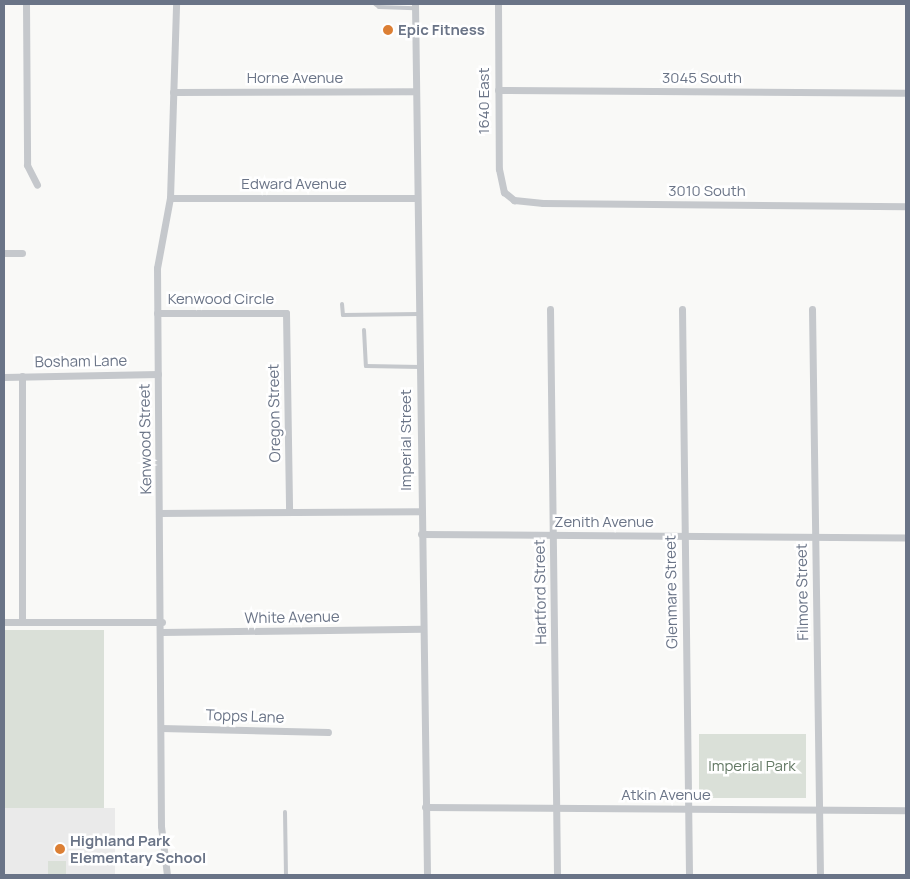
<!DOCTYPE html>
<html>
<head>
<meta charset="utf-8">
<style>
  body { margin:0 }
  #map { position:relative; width:910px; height:879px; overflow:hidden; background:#f9f9f7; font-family:Manrope,sans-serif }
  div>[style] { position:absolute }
  .built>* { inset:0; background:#eaeaea; transform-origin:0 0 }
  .green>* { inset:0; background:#dae0d8; transform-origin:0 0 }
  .service>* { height:4px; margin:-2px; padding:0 2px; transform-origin:2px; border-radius:2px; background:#c5c8cc }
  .minor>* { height:7px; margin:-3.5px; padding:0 3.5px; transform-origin:3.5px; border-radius:3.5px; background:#c5c8cc }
  .dots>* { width:14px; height:14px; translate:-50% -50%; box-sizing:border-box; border:2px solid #fff; border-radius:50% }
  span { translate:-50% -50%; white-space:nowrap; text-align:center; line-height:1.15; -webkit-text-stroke:5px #fff; paint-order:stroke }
  .poi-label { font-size:15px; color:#6a7487; font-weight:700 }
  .left { translate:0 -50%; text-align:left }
  .street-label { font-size:15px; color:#6a7487 }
  .park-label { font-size:15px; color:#647965 }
  .frame { position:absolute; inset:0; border:5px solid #6a7487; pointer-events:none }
</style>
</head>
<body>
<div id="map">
  <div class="built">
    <i style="left:4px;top:808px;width:111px;height:67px"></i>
  </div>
  <div class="green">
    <i style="left:4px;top:630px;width:100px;height:178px"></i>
    <i style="left:806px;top:734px;width:64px;height:107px;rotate:90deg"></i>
    <i style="left:48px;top:861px;width:18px;height:14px"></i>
  </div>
  <div class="service">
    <i style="left:375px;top:4px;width:5px;rotate:37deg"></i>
    <i style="left:379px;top:7px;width:36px;rotate:2deg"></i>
    <i style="left:342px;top:304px;width:11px;rotate:85deg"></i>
    <i style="left:343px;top:315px;width:76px;rotate:-0.8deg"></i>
    <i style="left:364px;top:330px;width:36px;rotate:87deg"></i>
    <i style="left:366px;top:366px;width:54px;rotate:1.1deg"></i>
    <i style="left:285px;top:812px;width:63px;rotate:89.1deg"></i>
  </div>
  <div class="minor">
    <i style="left:26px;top:4px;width:161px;rotate:89.6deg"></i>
    <i style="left:27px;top:165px;width:22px;rotate:63deg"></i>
    <i style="left:415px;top:4px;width:871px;rotate:89.21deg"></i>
    <i style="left:498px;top:4px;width:165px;rotate:89.7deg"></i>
    <i style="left:499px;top:169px;width:24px;rotate:78deg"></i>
    <i style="left:504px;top:192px;width:13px;rotate:39deg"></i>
    <i style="left:514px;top:200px;width:29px;rotate:6deg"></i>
    <i style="left:543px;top:203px;width:363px;rotate:0.5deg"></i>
    <i style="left:498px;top:90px;width:408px;rotate:0.4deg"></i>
    <i style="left:173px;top:92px;width:243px;rotate:-0.2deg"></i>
    <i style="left:170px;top:198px;width:247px"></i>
    <i style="left:4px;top:253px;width:18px"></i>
    <i style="left:550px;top:309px;width:566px;rotate:89.29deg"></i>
    <i style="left:682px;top:309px;width:566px;rotate:89.29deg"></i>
    <i style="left:812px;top:309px;width:566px;rotate:89.19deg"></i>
    <i style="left:157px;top:313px;width:129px"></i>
    <i style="left:286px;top:313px;width:199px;rotate:89.1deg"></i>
    <i style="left:22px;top:376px;width:246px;rotate:90deg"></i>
    <i style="left:4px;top:377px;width:154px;rotate:-1.1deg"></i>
    <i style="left:160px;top:513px;width:261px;rotate:-0.4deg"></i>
    <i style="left:421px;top:534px;width:485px;rotate:0.4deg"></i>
    <i style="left:4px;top:622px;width:158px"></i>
    <i style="left:162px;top:632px;width:261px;rotate:-0.7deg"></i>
    <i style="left:161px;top:728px;width:167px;rotate:1.4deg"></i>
    <i style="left:425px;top:807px;width:481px;rotate:0.4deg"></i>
    <i style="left:167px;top:875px;width:49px;rotate:-97deg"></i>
    <i style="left:161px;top:826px;width:558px;rotate:-90.41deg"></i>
    <i style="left:157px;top:268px;width:71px;rotate:-79.5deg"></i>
    <i style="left:170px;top:198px;width:194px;rotate:-88.2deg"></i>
  </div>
  <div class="dots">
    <i style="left:388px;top:30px;background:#dc7f34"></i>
    <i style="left:60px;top:849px;background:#dc7f34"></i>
  </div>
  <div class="poi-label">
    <span class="left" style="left:398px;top:30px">Epic Fitness</span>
    <span class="left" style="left:70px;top:849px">Highland Park<br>Elementary School</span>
  </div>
  <div class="street-label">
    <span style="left:295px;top:78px">Horne Avenue</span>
    <span style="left:702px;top:78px">3045 South</span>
    <span style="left:484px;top:101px;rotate:-90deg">1640 East</span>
    <span style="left:294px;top:184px">Edward Avenue</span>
    <span style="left:707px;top:191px">3010 South</span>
    <span style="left:221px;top:299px">Kenwood Circle</span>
    <span style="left:81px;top:361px;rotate:-1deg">Bosham Lane</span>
    <span style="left:274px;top:413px;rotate:-91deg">Oregon Street</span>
    <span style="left:145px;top:439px;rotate:-91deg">Kenwood Street</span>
    <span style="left:406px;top:440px;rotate:-90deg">Imperial Street</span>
    <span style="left:604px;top:522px">Zenith Avenue</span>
    <span style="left:540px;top:592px;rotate:-91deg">Hartford Street</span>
    <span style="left:671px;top:592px;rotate:-91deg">Glenmare Street</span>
    <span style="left:802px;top:592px;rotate:-91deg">Filmore Street</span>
    <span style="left:292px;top:617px;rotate:-1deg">White Avenue</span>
    <span style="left:245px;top:716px;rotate:2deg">Topps Lane</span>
    <span style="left:666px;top:795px">Atkin Avenue</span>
  </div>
  <div class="park-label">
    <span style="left:752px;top:766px">Imperial Park</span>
  </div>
  <div class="frame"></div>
</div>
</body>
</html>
